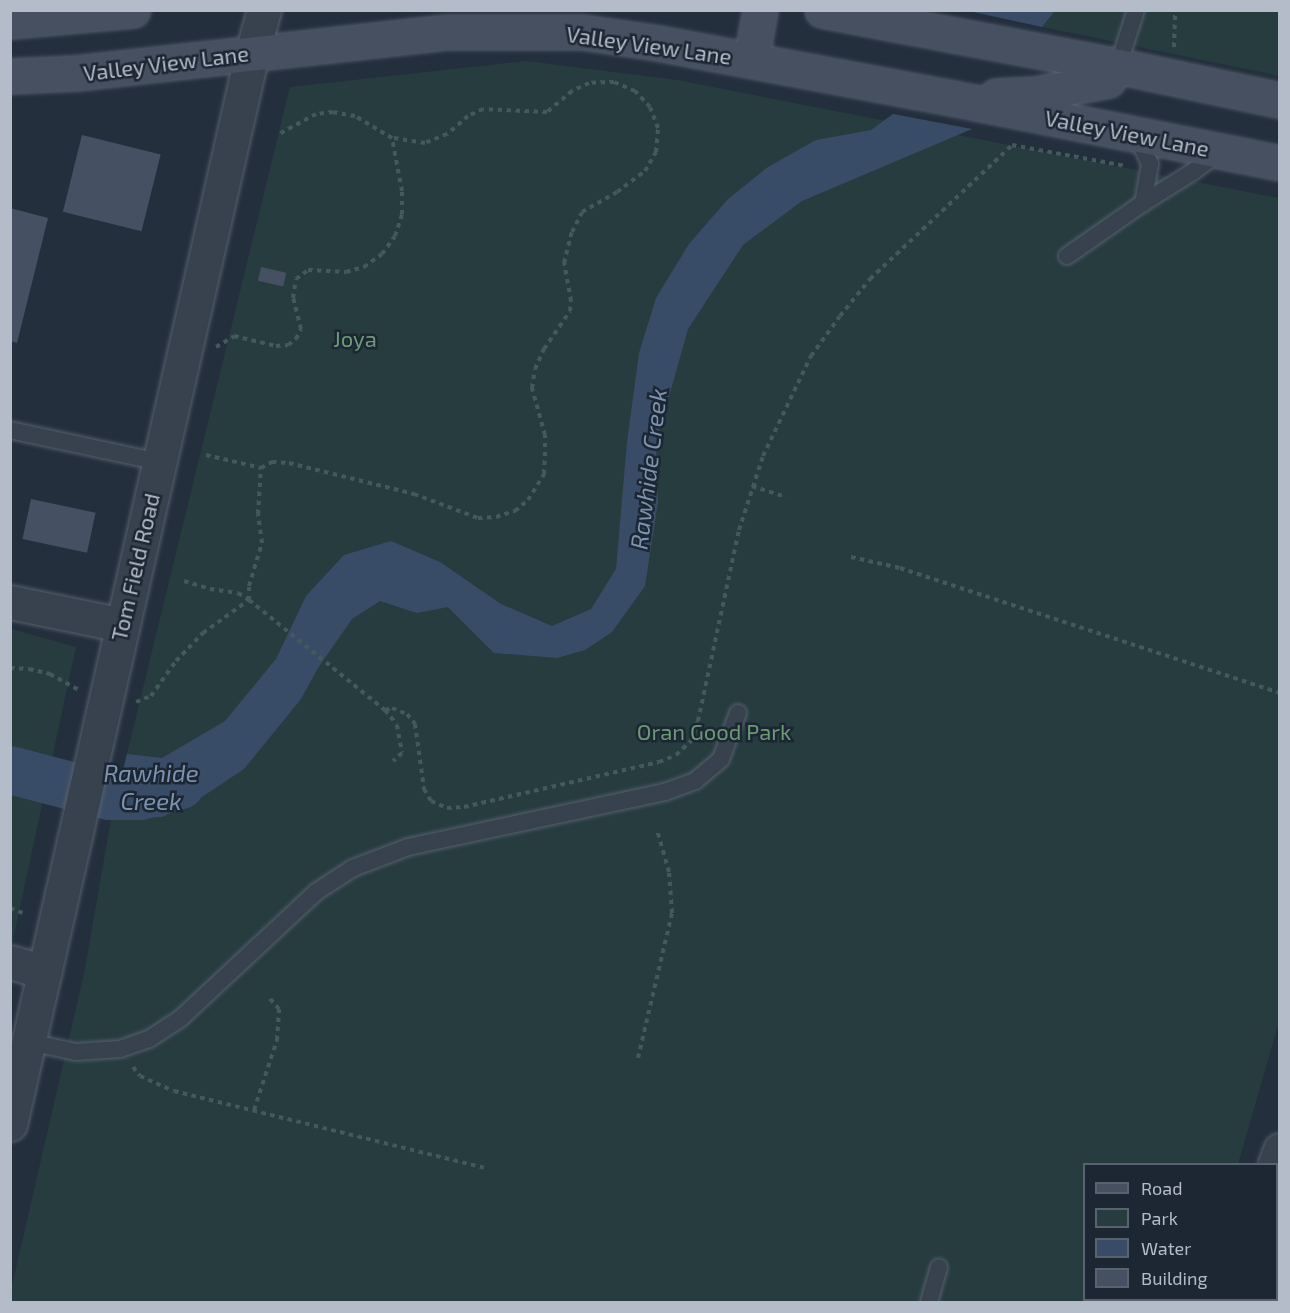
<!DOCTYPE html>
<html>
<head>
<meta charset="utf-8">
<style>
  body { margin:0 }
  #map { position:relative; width:1290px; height:1313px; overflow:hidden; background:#242f3e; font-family:"Exo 2",sans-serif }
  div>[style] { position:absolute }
  .green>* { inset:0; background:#263c3f }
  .water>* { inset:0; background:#394c67 }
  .river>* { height:48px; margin:-24px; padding:0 24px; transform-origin:24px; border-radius:24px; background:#394c67 }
  .building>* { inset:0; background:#455162; transform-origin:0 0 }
  .path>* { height:4px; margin-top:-2px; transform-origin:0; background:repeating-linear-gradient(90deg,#44595c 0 4.5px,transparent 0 9px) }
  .roads { filter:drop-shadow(0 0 2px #565f6c) drop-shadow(0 0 2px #565f6c) }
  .service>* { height:16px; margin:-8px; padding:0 8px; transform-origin:8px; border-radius:8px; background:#38414e }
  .minor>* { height:33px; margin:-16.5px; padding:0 16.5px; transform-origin:16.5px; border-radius:16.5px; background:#38414e }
  .secondary>* { height:33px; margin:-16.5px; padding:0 16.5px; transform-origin:16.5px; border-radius:16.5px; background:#465061 }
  span { translate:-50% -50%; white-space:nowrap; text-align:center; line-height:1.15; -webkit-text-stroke:5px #1d2633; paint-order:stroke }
  .street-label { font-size:22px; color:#b4bcc9 }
  .park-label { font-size:22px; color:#6b9a76 }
  .water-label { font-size:24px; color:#7c92b1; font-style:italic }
  .frame { position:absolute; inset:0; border:12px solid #b4bcc9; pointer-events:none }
  .legend { position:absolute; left:1083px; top:1163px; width:195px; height:138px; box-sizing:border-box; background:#1d2633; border:2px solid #59626f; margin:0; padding:8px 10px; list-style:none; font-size:18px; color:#b4bcc9 }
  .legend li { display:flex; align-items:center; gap:12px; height:30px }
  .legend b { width:30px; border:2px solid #59626f }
</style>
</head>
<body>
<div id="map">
  <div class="green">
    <i style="clip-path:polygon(1055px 11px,1279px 11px,1279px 76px,1042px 27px)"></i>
    <i style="clip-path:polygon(526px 61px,677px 80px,1279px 198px,1279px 1022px,1238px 1164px,1084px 1164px,1084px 1300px,1199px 1300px,1198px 1302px,11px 1302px,11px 1290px,85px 969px,111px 819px,290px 87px)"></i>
    <i style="clip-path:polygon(11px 629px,76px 647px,11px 949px)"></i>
  </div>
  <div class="water">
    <i style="clip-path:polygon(969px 11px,1055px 10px,1055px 11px,1042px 27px)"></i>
    <i style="clip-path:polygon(893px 114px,972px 129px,802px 201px,743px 245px,688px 329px,656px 443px,658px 502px,645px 586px,612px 632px,585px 650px,557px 658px,494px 653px,448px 607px,417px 613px,380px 601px,352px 619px,318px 668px,301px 699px,244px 769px,193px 803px,162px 817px,111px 819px,127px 754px,162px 758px,225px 721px,276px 659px,306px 596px,344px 555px,391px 541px,440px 562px,501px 604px,552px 626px,591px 609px,616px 569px,627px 442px,639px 353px,656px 298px,689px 244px,728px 199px,768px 167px,816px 140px,871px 130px)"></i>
    <i style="clip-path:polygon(11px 749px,52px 760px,43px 798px,11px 787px)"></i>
  </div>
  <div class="river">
    <i style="left:10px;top:770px;width:102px;rotate:14.7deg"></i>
    <i style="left:109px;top:796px;width:31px"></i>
    <i style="left:140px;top:796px;width:42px;rotate:-15deg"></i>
  </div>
  <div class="building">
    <i style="left:82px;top:135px;width:81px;height:79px;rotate:14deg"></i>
    <i style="clip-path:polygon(10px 208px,48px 218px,17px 343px,10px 341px)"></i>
    <i style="left:261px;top:267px;width:26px;height:14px;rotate:13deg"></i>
    <i style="left:31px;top:499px;width:66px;height:41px;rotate:12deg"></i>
  </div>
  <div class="path">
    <i style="left:1174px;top:47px;width:37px;rotate:-88deg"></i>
    <i style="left:216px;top:347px;width:21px;rotate:-31deg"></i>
    <i style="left:234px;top:336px;width:43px;rotate:13.4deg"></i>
    <i style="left:276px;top:346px;width:12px;rotate:-5deg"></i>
    <i style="left:288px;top:345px;width:10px;rotate:-37deg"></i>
    <i style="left:296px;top:339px;width:11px;rotate:-63deg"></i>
    <i style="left:301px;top:329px;width:32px;rotate:-104deg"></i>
    <i style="left:293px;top:298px;width:19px;rotate:-81deg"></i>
    <i style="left:296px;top:279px;width:15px;rotate:-37deg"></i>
    <i style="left:308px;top:270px;width:38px;rotate:3deg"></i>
    <i style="left:346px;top:272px;width:19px;rotate:-16deg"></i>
    <i style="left:364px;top:267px;width:22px;rotate:-36deg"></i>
    <i style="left:382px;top:254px;width:22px;rotate:-54deg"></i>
    <i style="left:395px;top:236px;width:23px;rotate:-72deg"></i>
    <i style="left:402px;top:214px;width:23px;rotate:-90deg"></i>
    <i style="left:402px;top:191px;width:54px;rotate:-100.7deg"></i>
    <i style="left:206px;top:455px;width:57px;rotate:13.3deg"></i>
    <i style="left:752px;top:486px;width:36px;rotate:18deg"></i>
    <i style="left:851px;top:557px;width:50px;rotate:12.7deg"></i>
    <i style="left:900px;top:568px;width:400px;rotate:18.2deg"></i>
    <i style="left:184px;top:581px;width:27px;rotate:17deg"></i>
    <i style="left:210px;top:589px;width:28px;rotate:8deg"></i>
    <i style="left:238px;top:593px;width:13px;rotate:32deg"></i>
    <i style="left:249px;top:600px;width:14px;rotate:-90deg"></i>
    <i style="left:249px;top:586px;width:45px;rotate:-73.2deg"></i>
    <i style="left:262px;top:543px;width:29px;rotate:-98deg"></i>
    <i style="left:258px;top:514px;width:46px;rotate:-86.3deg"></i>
    <i style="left:261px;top:468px;width:13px;rotate:-29deg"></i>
    <i style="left:272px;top:462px;width:17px;rotate:3deg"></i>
    <i style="left:289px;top:463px;width:129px;rotate:13.9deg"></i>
    <i style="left:414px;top:494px;width:68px;rotate:20.6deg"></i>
    <i style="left:478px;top:518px;width:18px;rotate:-3deg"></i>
    <i style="left:496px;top:517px;width:20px;rotate:-18deg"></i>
    <i style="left:515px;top:511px;width:17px;rotate:-40deg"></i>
    <i style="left:528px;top:500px;width:31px;rotate:-58deg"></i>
    <i style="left:544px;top:474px;width:18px;rotate:-87deg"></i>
    <i style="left:545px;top:456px;width:21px;rotate:-90deg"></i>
    <i style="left:545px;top:435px;width:49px;rotate:-105.5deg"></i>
    <i style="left:532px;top:388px;width:19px;rotate:-81deg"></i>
    <i style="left:535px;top:369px;width:22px;rotate:-66deg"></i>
    <i style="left:544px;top:349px;width:46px;rotate:-55.6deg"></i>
    <i style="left:570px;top:311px;width:10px;rotate:-84deg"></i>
    <i style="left:571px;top:301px;width:39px;rotate:-100deg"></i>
    <i style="left:564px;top:263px;width:32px;rotate:-76deg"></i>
    <i style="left:572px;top:232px;width:22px;rotate:-63deg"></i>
    <i style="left:582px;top:212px;width:40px;rotate:-29.7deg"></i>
    <i style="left:617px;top:192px;width:35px;rotate:-37deg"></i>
    <i style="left:645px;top:171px;width:22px;rotate:-60deg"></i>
    <i style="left:656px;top:152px;width:24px;rotate:-85deg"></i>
    <i style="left:658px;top:128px;width:22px;rotate:-111deg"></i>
    <i style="left:650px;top:107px;width:22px;rotate:-133deg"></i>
    <i style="left:635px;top:91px;width:23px;rotate:-157deg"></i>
    <i style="left:614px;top:82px;width:25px;rotate:178deg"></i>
    <i style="left:589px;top:83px;width:19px;rotate:155deg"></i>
    <i style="left:572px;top:91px;width:33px;rotate:140deg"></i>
    <i style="left:547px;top:112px;width:64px;rotate:-177.3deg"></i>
    <i style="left:483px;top:109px;width:17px;rotate:155deg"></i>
    <i style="left:468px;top:116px;width:28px;rotate:139deg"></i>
    <i style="left:447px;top:134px;width:24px;rotate:158deg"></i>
    <i style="left:425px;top:143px;width:33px;rotate:-171deg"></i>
    <i style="left:392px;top:138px;width:43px;rotate:-149.3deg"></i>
    <i style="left:355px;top:116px;width:22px;rotate:-170deg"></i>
    <i style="left:333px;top:112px;width:17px;rotate:173deg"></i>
    <i style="left:316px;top:114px;width:42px;rotate:151.6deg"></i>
    <i style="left:10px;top:668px;width:19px;rotate:3deg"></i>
    <i style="left:29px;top:669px;width:22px;rotate:13deg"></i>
    <i style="left:50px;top:674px;width:33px;rotate:29deg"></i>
    <i style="left:136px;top:702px;width:16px;rotate:-22deg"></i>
    <i style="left:151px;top:696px;width:43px;rotate:-54.5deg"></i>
    <i style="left:176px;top:661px;width:39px;rotate:-46deg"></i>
    <i style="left:203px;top:633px;width:57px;rotate:-35.7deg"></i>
    <i style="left:249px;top:600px;width:175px;rotate:39deg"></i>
    <i style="left:385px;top:710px;width:7px;rotate:-16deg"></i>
    <i style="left:392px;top:708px;width:16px;rotate:22deg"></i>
    <i style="left:407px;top:714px;width:13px;rotate:51deg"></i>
    <i style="left:415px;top:724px;width:66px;rotate:82.1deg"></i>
    <i style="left:424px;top:789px;width:14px;rotate:60deg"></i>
    <i style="left:431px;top:801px;width:17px;rotate:24deg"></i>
    <i style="left:447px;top:808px;width:17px;rotate:-3deg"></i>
    <i style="left:464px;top:807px;width:200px;rotate:-13deg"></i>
    <i style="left:659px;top:762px;width:18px;rotate:-22deg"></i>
    <i style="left:676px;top:755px;width:21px;rotate:-43deg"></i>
    <i style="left:691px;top:741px;width:21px;rotate:-71deg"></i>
    <i style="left:698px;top:721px;width:195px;rotate:-77.9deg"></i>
    <i style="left:739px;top:530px;width:78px;rotate:-72deg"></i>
    <i style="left:763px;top:456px;width:111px;rotate:-64.4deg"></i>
    <i style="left:811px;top:356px;width:49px;rotate:-54.1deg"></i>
    <i style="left:840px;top:316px;width:48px;rotate:-51deg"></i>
    <i style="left:870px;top:279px;width:195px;rotate:-43.3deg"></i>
    <i style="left:1012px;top:145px;width:116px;rotate:10.4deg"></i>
    <i style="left:385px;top:710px;width:19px;rotate:51deg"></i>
    <i style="left:397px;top:725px;width:28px;rotate:80deg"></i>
    <i style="left:402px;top:753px;width:12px;rotate:138deg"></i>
    <i style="left:10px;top:908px;width:14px;rotate:21deg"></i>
    <i style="left:638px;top:1058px;width:149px;rotate:-76.8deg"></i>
    <i style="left:672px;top:913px;width:41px;rotate:-94.2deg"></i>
    <i style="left:669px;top:872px;width:44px;rotate:-105.9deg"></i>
    <i style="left:133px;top:1067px;width:11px;rotate:52deg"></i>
    <i style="left:140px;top:1076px;width:37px;rotate:24deg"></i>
    <i style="left:174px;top:1091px;width:319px;rotate:13.9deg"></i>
    <i style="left:254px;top:1110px;width:74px;rotate:-71.8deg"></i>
    <i style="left:277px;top:1040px;width:31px;rotate:-86deg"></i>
    <i style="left:279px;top:1009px;width:18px;rotate:-131deg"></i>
  </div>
  <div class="roads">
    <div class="service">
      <i style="left:1118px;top:66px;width:59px;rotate:-72.2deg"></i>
      <i style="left:1136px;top:135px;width:32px;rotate:64deg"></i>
      <i style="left:1150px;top:164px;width:40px;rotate:100deg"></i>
      <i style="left:1067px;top:256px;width:93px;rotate:-34.9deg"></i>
      <i style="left:1143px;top:203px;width:60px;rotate:-32.1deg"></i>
      <i style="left:1194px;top:171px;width:31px;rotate:-37deg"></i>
      <i style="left:10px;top:430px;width:152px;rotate:12.1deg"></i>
      <i style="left:29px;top:1042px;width:48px;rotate:12deg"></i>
      <i style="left:76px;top:1052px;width:44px;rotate:-3.9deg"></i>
      <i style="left:120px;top:1049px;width:31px;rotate:-19deg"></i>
      <i style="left:149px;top:1039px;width:38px;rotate:-33deg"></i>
      <i style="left:181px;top:1018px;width:185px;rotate:-43deg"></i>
      <i style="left:316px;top:892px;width:44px;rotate:-33deg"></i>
      <i style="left:353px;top:868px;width:59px;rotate:-20.9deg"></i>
      <i style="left:408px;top:847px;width:263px;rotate:-12.1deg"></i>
      <i style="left:665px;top:792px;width:32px;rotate:-20deg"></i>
      <i style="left:695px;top:781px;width:34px;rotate:-40deg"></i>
      <i style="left:721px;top:759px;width:49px;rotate:-69.7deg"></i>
      <i style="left:929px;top:1302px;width:36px;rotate:-74deg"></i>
    </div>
    <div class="minor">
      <i style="left:10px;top:602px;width:114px;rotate:11.6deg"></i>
      <i style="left:10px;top:962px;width:36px;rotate:16deg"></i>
      <i style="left:10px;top:1124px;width:1098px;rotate:-77.27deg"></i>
      <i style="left:252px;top:53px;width:45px;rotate:-74.4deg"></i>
      <i style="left:1275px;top:1164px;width:15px;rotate:-70deg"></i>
      <i style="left:1236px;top:1302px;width:2px;rotate:-90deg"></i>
    </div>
    <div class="secondary">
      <i style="left:822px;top:10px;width:301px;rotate:10.7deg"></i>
      <i style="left:1118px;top:66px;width:166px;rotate:11.9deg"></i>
      <i style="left:10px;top:21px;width:123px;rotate:-5.1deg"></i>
      <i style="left:751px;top:60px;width:51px;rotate:-79.8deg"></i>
      <i style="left:10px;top:76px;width:66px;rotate:-2.6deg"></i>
      <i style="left:76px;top:73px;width:372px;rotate:-6.3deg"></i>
      <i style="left:446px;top:32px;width:136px"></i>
      <i style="left:582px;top:32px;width:77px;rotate:8.2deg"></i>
      <i style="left:658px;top:43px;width:299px;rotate:10.6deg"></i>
      <i style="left:952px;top:98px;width:334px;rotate:11.2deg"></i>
      <i style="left:996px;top:96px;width:40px;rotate:-2.9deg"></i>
      <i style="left:1036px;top:94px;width:73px;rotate:-11deg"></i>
      <i style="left:1108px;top:80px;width:17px;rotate:-54deg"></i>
    </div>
  </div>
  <div class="street-label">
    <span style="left:649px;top:45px;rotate:8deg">Valley View Lane</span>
    <span style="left:166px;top:63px;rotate:-7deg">Valley View Lane</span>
    <span style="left:1127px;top:133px;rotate:11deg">Valley View Lane</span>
    <span style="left:135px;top:567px;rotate:-77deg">Tom Field Road</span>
  </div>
  <div class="park-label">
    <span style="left:355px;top:339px">Joya</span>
    <span style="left:714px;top:732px">Oran Good Park</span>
  </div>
  <div class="water-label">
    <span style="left:648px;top:469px;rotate:-83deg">Rawhide Creek</span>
    <span style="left:151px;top:787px">Rawhide<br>Creek</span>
  </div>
  <div class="frame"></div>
  <ul class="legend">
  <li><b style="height:8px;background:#465061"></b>Road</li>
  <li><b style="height:16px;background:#263c3f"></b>Park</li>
  <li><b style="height:16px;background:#394c67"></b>Water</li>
  <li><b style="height:16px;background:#455162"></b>Building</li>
  </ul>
</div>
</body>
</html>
